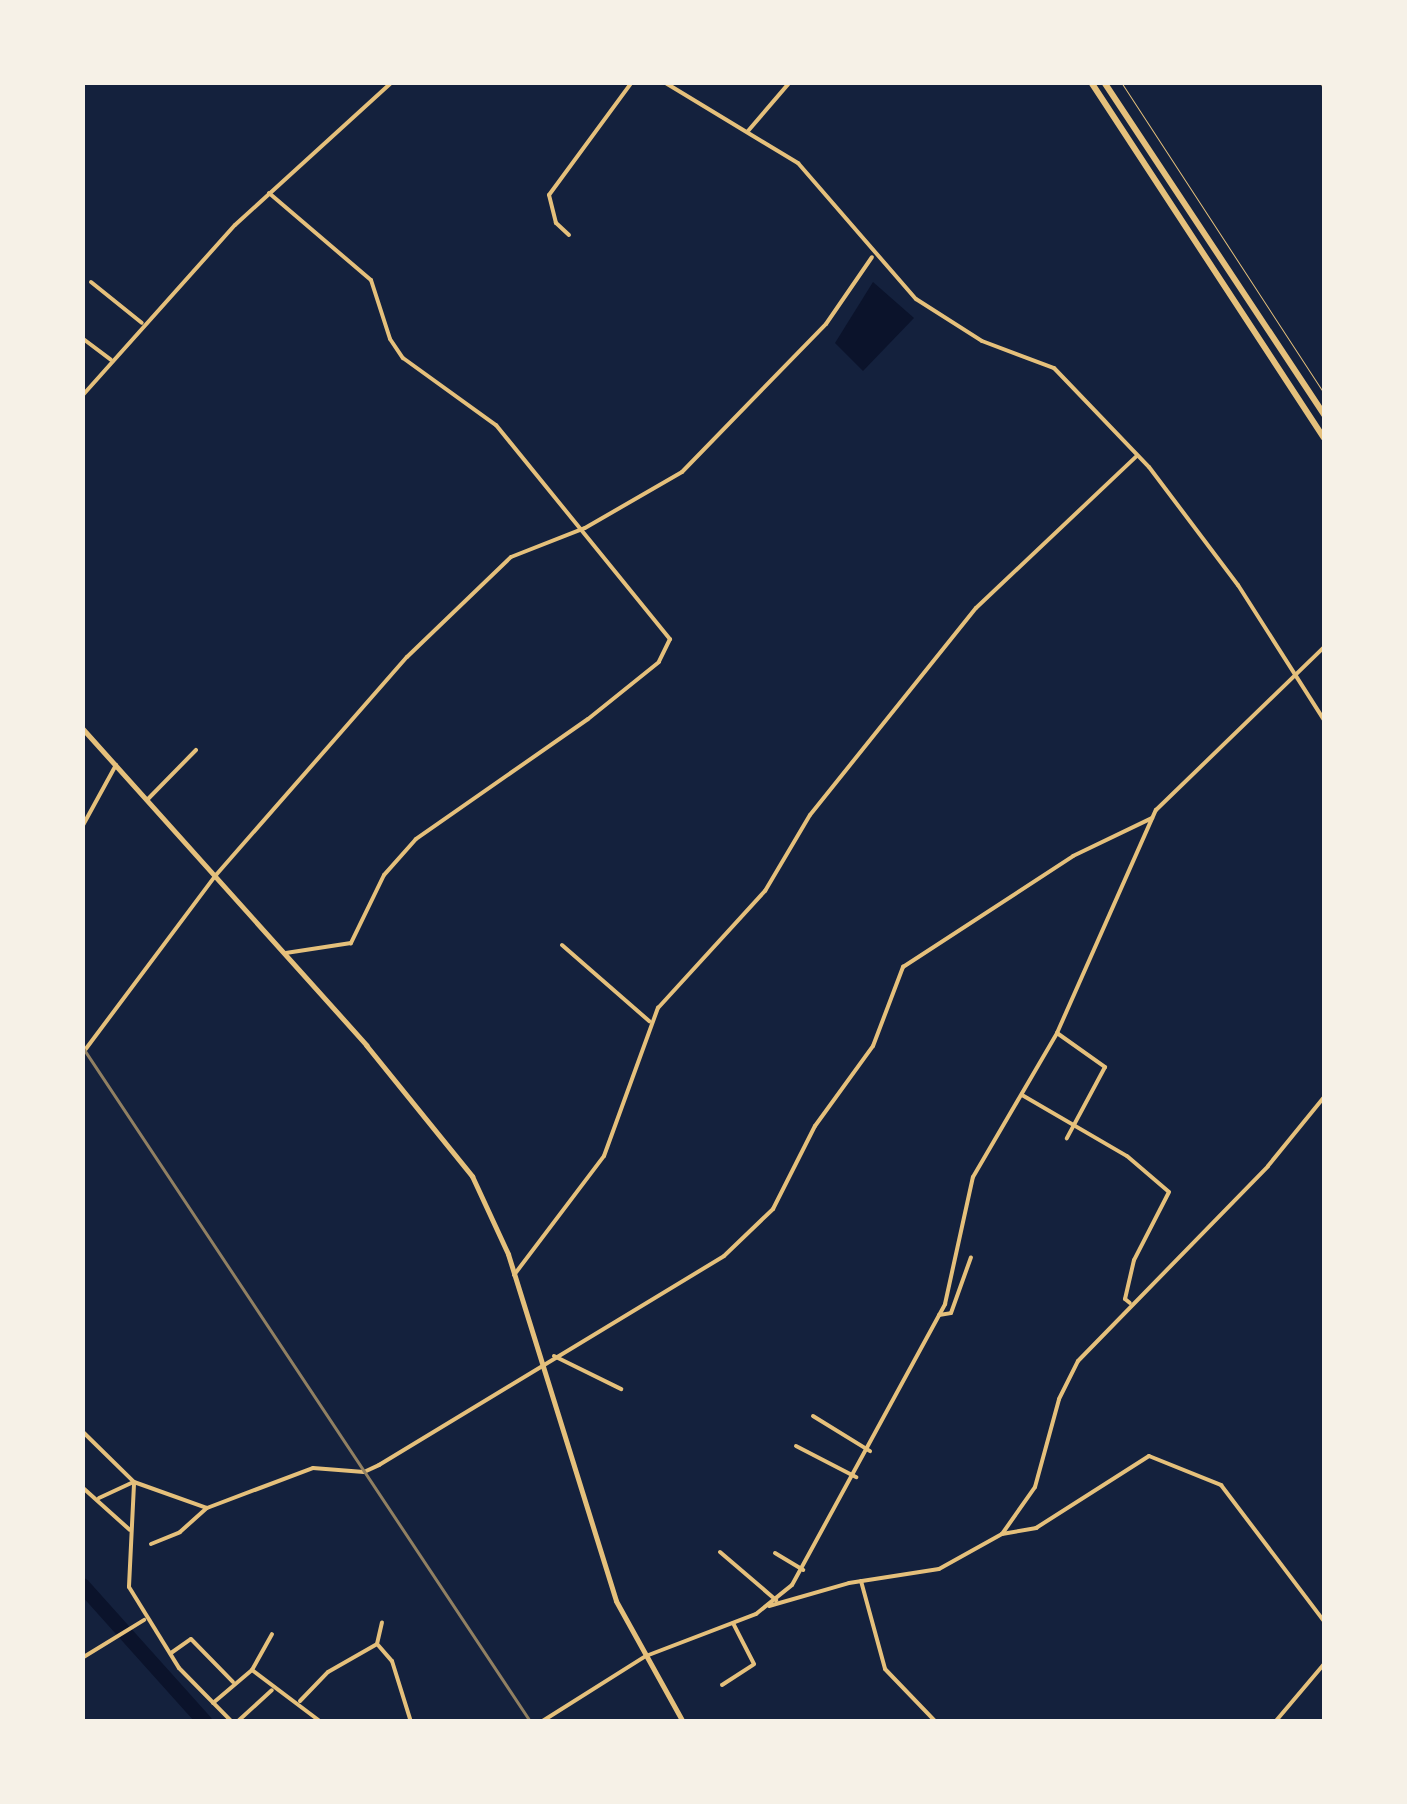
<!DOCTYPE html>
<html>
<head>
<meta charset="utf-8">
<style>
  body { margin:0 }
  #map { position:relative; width:1407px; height:1804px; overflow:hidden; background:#14213d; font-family:Barlow,sans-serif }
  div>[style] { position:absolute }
  .water>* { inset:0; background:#0b132b }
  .river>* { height:15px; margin:-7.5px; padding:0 7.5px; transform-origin:7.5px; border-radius:7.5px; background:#0b132b }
  .path>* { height:1px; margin:-0.5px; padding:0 0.5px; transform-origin:0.5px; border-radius:0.5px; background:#e5c07b }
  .minor>* { height:4px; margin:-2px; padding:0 2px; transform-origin:2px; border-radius:2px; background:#e5c07b }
  .tertiary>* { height:4px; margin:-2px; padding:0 2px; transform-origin:2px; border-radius:2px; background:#e5c07b }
  .trunk>* { height:5px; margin:-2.5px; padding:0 2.5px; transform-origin:2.5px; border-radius:2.5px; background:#e5c07b }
  .motorway>* { height:6px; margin:-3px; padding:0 3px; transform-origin:3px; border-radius:3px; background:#e5c07b }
  .rail>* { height:2.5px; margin:-1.25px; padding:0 1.25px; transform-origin:1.25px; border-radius:1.25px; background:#918062 }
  span { translate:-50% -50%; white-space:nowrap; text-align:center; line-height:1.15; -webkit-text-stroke:10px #f6f1e7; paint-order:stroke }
  .frame { position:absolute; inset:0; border:85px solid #f6f1e7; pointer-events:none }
</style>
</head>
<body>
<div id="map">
  <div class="water">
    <i style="clip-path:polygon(873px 282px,914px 318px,863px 371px,835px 343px)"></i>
  </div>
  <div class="river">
    <i style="left:82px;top:1585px;width:184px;rotate:48.1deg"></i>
  </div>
  <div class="path">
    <i style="left:1121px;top:82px;width:371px;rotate:56.9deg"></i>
    <i style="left:1320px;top:82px;width:9px;rotate:63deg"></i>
  </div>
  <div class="minor">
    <i style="left:664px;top:82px;width:157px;rotate:31.2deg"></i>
    <i style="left:798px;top:163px;width:180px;rotate:49.1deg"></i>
    <i style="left:916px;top:299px;width:78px;rotate:32.5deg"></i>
    <i style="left:982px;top:341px;width:77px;rotate:20.6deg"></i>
    <i style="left:1054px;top:368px;width:137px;rotate:46.2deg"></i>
    <i style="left:1149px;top:467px;width:148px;rotate:53deg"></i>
    <i style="left:1238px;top:585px;width:160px;rotate:57.5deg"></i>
    <i style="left:748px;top:131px;width:65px;rotate:-49.4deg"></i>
    <i style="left:269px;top:193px;width:134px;rotate:40.5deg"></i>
    <i style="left:371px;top:280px;width:62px;rotate:72.1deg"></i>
    <i style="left:390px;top:339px;width:23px;rotate:56deg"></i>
    <i style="left:403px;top:358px;width:115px;rotate:35.8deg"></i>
    <i style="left:496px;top:425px;width:276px;rotate:50.9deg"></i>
    <i style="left:670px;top:639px;width:25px;rotate:116deg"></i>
    <i style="left:659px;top:662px;width:91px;rotate:141.2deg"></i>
    <i style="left:588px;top:719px;width:210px;rotate:145.1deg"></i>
    <i style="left:416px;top:839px;width:48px;rotate:131.6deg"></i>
    <i style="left:384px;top:875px;width:76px;rotate:115.9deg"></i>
    <i style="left:351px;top:943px;width:66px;rotate:171.3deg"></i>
    <i style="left:569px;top:235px;width:18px;rotate:-137deg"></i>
    <i style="left:556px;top:223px;width:29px;rotate:-104deg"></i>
    <i style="left:549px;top:195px;width:140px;rotate:-53.7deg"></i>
    <i style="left:91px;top:282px;width:65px;rotate:38.8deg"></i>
    <i style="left:82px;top:338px;width:36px;rotate:37deg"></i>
    <i style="left:585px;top:528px;width:112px;rotate:-30deg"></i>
    <i style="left:682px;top:472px;width:206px;rotate:-45.8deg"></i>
    <i style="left:826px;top:324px;width:81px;rotate:-55.5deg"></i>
    <i style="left:147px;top:800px;width:70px;rotate:-45.6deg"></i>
    <i style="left:82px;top:827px;width:71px;rotate:-61.3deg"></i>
    <i style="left:562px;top:945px;width:116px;rotate:41.1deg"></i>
    <i style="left:1057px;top:1033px;width:59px;rotate:35.3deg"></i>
    <i style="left:1105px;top:1067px;width:81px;rotate:118.2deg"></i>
    <i style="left:1022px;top:1095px;width:121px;rotate:30.2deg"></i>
    <i style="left:1127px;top:1156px;width:55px;rotate:40.6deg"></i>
    <i style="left:1169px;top:1192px;width:76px;rotate:117.2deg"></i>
    <i style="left:1134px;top:1260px;width:40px;rotate:103deg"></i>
    <i style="left:1125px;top:1299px;width:6px;rotate:39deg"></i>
    <i style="left:939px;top:1315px;width:12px;rotate:-9deg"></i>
    <i style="left:951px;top:1313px;width:59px;rotate:-70.3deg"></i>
    <i style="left:554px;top:1356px;width:75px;rotate:26.2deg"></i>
    <i style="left:813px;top:1416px;width:67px;rotate:31.6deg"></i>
    <i style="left:796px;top:1446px;width:68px;rotate:27.3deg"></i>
    <i style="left:82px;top:1487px;width:64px;rotate:41.9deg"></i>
    <i style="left:99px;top:1498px;width:38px;rotate:-25deg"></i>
    <i style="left:1002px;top:1534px;width:35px;rotate:-10deg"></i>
    <i style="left:1036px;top:1528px;width:134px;rotate:-32.5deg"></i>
    <i style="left:1149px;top:1456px;width:78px;rotate:21.9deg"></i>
    <i style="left:1221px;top:1485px;width:171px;rotate:52.9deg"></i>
    <i style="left:151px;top:1544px;width:31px;rotate:-22deg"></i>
    <i style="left:180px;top:1532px;width:36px;rotate:-42deg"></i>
    <i style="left:720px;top:1552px;width:74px;rotate:40.6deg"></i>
    <i style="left:775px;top:1553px;width:33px;rotate:31deg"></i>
    <i style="left:861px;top:1581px;width:91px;rotate:74.7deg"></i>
    <i style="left:885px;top:1669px;width:74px;rotate:46.1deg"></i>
    <i style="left:769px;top:1606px;width:83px;rotate:-16deg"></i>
    <i style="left:849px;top:1583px;width:91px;rotate:-8.8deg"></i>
    <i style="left:939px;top:1569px;width:72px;rotate:-29.1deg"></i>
    <i style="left:1002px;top:1534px;width:57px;rotate:-54.9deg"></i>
    <i style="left:1035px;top:1487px;width:91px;rotate:-74.7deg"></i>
    <i style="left:1059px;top:1399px;width:42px;rotate:-63.4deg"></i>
    <i style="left:1078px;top:1361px;width:272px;rotate:-45.7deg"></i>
    <i style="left:1268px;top:1166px;width:89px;rotate:-50.9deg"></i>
    <i style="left:378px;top:1645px;width:21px;rotate:49deg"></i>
    <i style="left:392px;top:1661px;width:64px;rotate:72.7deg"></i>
    <i style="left:171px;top:1653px;width:24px;rotate:-35deg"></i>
    <i style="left:191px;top:1639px;width:60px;rotate:45.7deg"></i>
    <i style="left:82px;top:1658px;width:73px;rotate:-31.5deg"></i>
    <i style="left:252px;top:1670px;width:86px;rotate:37deg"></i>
    <i style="left:722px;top:1685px;width:38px;rotate:-33deg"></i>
    <i style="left:754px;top:1664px;width:46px;rotate:-117.1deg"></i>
    <i style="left:300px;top:1701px;width:40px;rotate:-46deg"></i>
    <i style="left:328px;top:1672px;width:56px;rotate:-29.7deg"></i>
    <i style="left:377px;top:1644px;width:22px;rotate:-77deg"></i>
    <i style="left:213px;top:1703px;width:51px;rotate:-40.2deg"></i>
    <i style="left:252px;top:1670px;width:41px;rotate:-60.9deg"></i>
    <i style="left:237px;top:1722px;width:47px;rotate:-42.4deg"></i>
    <i style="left:1275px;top:1722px;width:76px;rotate:-49.8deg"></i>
  </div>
  <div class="tertiary">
    <i style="left:82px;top:396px;width:229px;rotate:-48.2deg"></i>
    <i style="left:235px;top:225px;width:212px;rotate:-42.3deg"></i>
    <i style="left:82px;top:1054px;width:224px;rotate:-53.2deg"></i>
    <i style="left:216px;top:875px;width:290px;rotate:-48.8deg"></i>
    <i style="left:407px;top:657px;width:144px;rotate:-43.9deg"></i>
    <i style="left:511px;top:557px;width:79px;rotate:-21.4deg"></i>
    <i style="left:514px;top:1275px;width:149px;rotate:-52.9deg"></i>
    <i style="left:604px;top:1156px;width:158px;rotate:-70deg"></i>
    <i style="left:658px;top:1008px;width:159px;rotate:-47.6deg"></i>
    <i style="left:765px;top:891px;width:88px;rotate:-59.4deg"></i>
    <i style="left:810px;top:815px;width:265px;rotate:-51.3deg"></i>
    <i style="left:976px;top:608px;width:221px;rotate:-43.4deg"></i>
    <i style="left:82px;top:1431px;width:73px;rotate:44.4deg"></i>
    <i style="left:134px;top:1482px;width:77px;rotate:19.6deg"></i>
    <i style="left:207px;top:1508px;width:113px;rotate:-20.7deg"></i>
    <i style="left:313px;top:1468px;width:51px;rotate:4.5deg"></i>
    <i style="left:364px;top:1472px;width:17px;rotate:-25deg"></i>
    <i style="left:379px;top:1465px;width:403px;rotate:-31.2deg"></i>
    <i style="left:724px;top:1256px;width:68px;rotate:-43.8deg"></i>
    <i style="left:773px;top:1209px;width:93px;rotate:-63.2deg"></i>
    <i style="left:815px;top:1126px;width:99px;rotate:-54.1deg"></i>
    <i style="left:873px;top:1046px;width:85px;rotate:-69.2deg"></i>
    <i style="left:903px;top:967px;width:203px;rotate:-33.1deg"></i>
    <i style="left:1073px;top:856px;width:88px;rotate:-25.7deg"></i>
    <i style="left:134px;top:1484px;width:103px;rotate:92.8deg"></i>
    <i style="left:129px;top:1587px;width:95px;rotate:58.3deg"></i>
    <i style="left:179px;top:1668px;width:76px;rotate:45.5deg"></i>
    <i style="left:541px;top:1722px;width:124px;rotate:-32.2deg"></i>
    <i style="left:646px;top:1656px;width:118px;rotate:-20.9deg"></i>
    <i style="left:756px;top:1614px;width:46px;rotate:-38.9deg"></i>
    <i style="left:792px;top:1585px;width:320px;rotate:-61.4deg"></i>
    <i style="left:945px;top:1304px;width:130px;rotate:-77.6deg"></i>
    <i style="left:973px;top:1177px;width:167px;rotate:-59.7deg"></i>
    <i style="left:1057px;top:1033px;width:244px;rotate:-66.1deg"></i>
    <i style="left:1156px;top:810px;width:234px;rotate:-44.1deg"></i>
  </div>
  <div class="trunk">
    <i style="left:82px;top:728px;width:426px;rotate:48.1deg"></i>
    <i style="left:366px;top:1045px;width:169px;rotate:51deg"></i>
    <i style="left:472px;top:1176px;width:86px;rotate:65.2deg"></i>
    <i style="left:508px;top:1254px;width:363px;rotate:72.7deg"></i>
    <i style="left:616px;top:1601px;width:138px;rotate:61deg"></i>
  </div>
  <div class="motorway">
    <i style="left:1091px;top:82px;width:425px;rotate:56.8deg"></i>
    <i style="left:1104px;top:82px;width:399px;rotate:56.5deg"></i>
  </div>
  <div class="rail">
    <i style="left:82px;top:1046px;width:812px;rotate:56.41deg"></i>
  </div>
  <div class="frame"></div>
</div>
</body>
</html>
